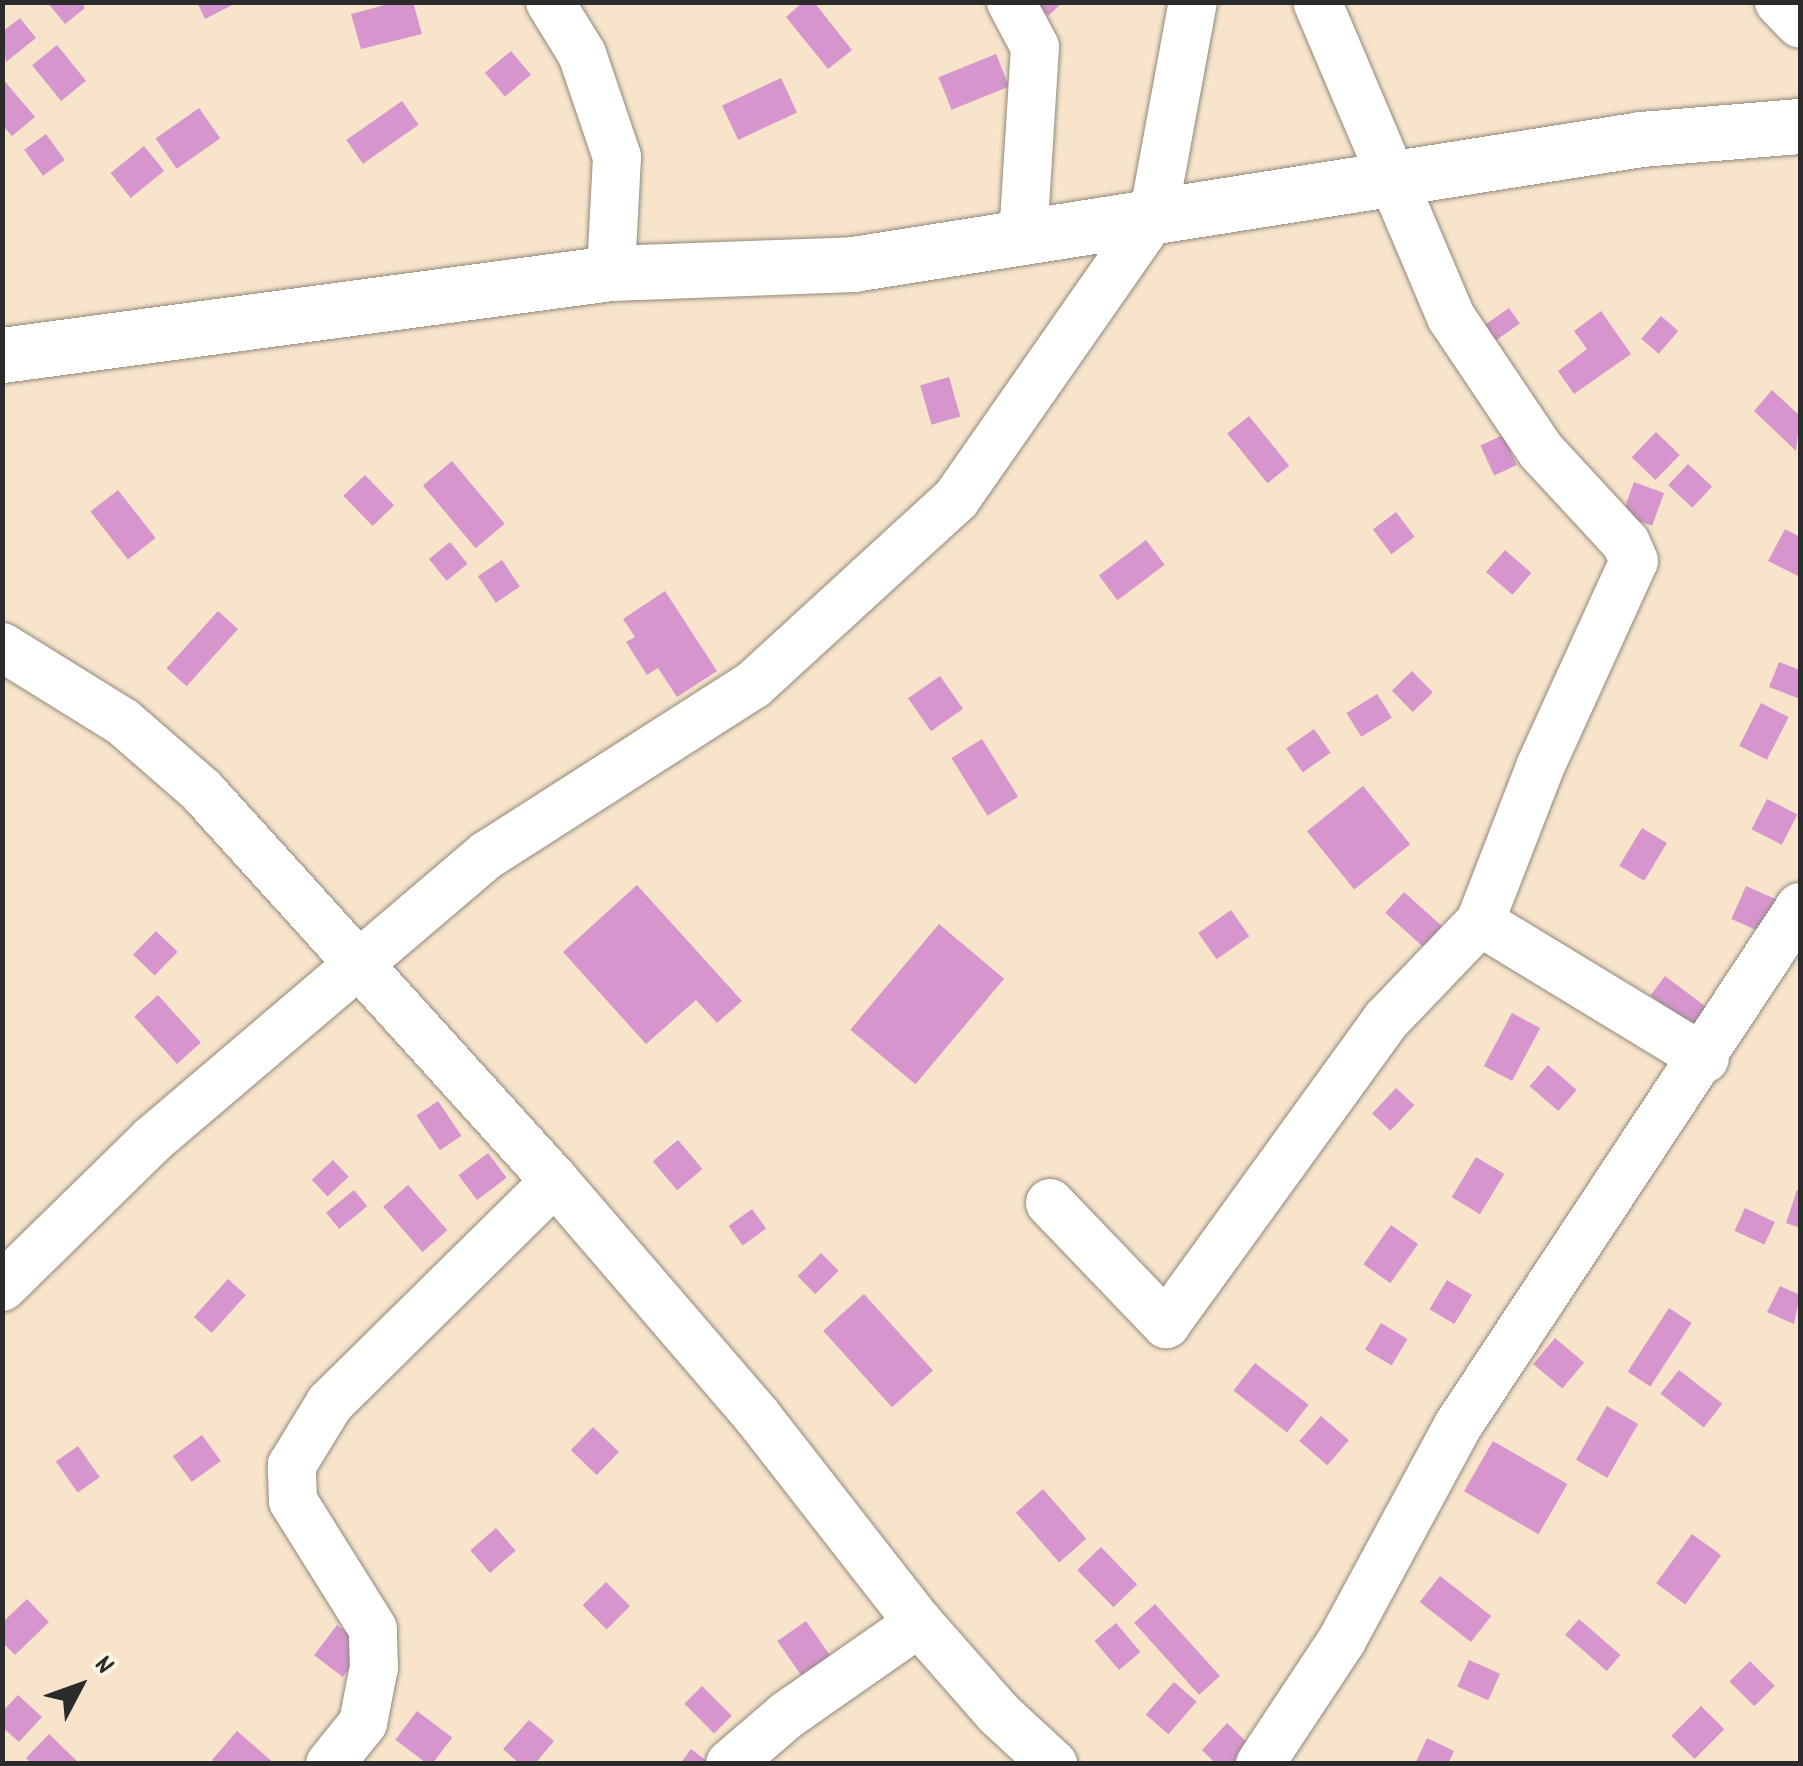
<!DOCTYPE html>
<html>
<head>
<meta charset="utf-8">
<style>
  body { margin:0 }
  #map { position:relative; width:1803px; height:1766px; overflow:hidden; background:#f7e4cb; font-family:Dekko,sans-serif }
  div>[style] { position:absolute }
  .building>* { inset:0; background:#d696cd; transform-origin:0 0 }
  .roads { filter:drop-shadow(0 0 2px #91887b) drop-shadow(0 0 2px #91887b) }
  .minor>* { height:48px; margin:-24px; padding:0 24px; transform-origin:24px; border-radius:24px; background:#fff }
  .tertiary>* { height:55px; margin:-27.5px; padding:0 27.5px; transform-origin:27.5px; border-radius:27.5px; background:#fff }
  span { translate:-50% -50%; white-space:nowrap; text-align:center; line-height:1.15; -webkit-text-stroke:8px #fcf5e5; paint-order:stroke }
  .frame { position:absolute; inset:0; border:5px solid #2b2b2b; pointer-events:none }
  .north { position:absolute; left:30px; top:1636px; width:100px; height:100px; -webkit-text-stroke:8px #fcf5e5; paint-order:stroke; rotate:49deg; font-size:28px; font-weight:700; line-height:40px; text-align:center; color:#2b2b2b }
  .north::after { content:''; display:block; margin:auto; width:35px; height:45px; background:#2b2b2b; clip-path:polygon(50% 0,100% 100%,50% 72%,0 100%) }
</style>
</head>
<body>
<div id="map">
  <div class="building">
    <i style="clip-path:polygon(47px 2px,81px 2px,85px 8px,65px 24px)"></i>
    <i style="clip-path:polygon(197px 2px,238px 2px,205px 19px)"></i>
    <i style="clip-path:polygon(396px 2px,413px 2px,422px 34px,361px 49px,351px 14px)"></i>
    <i style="clip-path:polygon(803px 2px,814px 2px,852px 50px,828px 69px,786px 17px)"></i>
    <i style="clip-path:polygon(1036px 2px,1063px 2px,1048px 16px)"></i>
    <i style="clip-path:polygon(20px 18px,36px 38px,6px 62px,2px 32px)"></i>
    <i style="left:57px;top:45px;width:46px;height:32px;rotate:51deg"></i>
    <i style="left:511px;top:51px;width:31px;height:34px;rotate:50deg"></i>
    <i style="left:996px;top:54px;width:35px;height:62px;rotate:68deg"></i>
    <i style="clip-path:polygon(2px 78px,35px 117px,12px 136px,2px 125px)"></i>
    <i style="left:781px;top:78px;width:38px;height:65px;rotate:65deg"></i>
    <i style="left:402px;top:101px;width:29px;height:68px;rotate:55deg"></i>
    <i style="left:199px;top:108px;width:37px;height:53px;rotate:55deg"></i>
    <i style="left:46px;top:134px;width:32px;height:27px;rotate:54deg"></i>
    <i style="left:144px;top:146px;width:32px;height:43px;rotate:51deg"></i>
    <i style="left:1509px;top:308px;width:19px;height:34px;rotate:55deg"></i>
    <i style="clip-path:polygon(1601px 311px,1631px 354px,1574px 394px,1558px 371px,1587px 349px,1574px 331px)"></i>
    <i style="left:1661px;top:316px;width:23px;height:30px;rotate:41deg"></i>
    <i style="left:949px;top:377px;width:41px;height:30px;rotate:74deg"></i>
    <i style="clip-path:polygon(1772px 390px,1800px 416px,1796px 451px,1754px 411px)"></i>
    <i style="left:1249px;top:416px;width:64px;height:28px;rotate:51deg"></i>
    <i style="left:1656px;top:432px;width:33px;height:35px;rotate:44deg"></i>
    <i style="left:1503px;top:435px;width:33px;height:25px;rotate:65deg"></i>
    <i style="left:452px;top:461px;width:82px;height:38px;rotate:50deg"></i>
    <i style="left:1688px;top:464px;width:33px;height:29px;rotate:43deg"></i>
    <i style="left:365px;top:475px;width:42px;height:30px;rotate:46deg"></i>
    <i style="left:1634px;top:482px;width:32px;height:35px;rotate:20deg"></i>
    <i style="left:118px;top:490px;width:61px;height:35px;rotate:52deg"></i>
    <i style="left:1396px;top:512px;width:31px;height:29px;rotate:53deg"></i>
    <i style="clip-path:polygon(1785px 529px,1800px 537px,1800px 577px,1768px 561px)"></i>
    <i style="left:1146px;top:540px;width:31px;height:59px;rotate:53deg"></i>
    <i style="left:450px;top:542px;width:28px;height:27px;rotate:51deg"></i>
    <i style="left:1505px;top:550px;width:35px;height:29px;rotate:41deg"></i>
    <i style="left:502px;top:560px;width:32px;height:29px;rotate:56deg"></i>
    <i style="clip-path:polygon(665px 591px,717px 671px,677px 697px,658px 668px,647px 675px,626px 642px,635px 637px,623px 619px)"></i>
    <i style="left:218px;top:611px;width:27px;height:77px;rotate:42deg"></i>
    <i style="clip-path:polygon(1779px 662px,1800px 670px,1800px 699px,1769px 687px)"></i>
    <i style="left:1412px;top:671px;width:30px;height:28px;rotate:46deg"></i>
    <i style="left:940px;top:676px;width:40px;height:39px;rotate:55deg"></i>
    <i style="left:1377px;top:694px;width:28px;height:36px;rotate:58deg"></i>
    <i style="left:1761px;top:703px;width:31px;height:48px;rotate:27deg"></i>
    <i style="left:1314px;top:729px;width:29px;height:34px;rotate:55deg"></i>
    <i style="left:982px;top:739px;width:68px;height:36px;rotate:58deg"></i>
    <i style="left:1363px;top:786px;width:75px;height:72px;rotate:51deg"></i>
    <i style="left:1767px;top:799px;width:34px;height:34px;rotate:27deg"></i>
    <i style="left:1642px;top:828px;width:29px;height:44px;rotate:31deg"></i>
    <i style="clip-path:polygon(637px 885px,742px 1001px,717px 1023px,696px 1000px,646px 1044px,563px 952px)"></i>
    <i style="left:1746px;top:886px;width:34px;height:36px;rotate:24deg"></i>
    <i style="left:1404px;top:892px;width:57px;height:28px;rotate:42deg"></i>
    <i style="left:1231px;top:910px;width:32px;height:40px;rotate:55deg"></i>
    <i style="left:939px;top:924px;width:85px;height:138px;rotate:40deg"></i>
    <i style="left:156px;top:931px;width:30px;height:33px;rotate:44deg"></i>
    <i style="left:1665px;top:976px;width:62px;height:24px;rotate:37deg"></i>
    <i style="left:158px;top:995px;width:64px;height:32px;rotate:48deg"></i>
    <i style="left:1512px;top:1013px;width:32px;height:60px;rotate:28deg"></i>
    <i style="left:1548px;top:1065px;width:38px;height:28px;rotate:41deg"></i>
    <i style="left:1396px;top:1088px;width:25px;height:35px;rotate:43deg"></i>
    <i style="left:438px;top:1101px;width:42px;height:26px;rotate:56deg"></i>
    <i style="left:678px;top:1140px;width:38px;height:33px;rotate:50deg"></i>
    <i style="left:488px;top:1153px;width:31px;height:37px;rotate:53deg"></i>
    <i style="left:1476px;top:1157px;width:33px;height:47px;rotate:31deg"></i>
    <i style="left:333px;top:1160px;width:23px;height:29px;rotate:47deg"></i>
    <i style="left:408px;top:1185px;width:60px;height:33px;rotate:49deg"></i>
    <i style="left:354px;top:1190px;width:21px;height:36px;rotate:51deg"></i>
    <i style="clip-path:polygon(1797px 1190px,1800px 1192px,1800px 1228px,1786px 1223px)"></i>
    <i style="left:1745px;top:1208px;width:33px;height:25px;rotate:25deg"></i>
    <i style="left:752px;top:1209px;width:24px;height:29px;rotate:54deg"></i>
    <i style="left:1391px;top:1225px;width:33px;height:48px;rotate:35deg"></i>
    <i style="left:821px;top:1253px;width:25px;height:33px;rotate:45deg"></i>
    <i style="left:228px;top:1279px;width:24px;height:51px;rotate:42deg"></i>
    <i style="left:1447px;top:1280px;width:29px;height:34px;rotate:31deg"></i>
    <i style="clip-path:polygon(1780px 1286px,1800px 1295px,1794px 1324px,1767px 1312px)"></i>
    <i style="left:864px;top:1294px;width:103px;height:55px;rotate:48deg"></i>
    <i style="left:1669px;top:1308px;width:27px;height:76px;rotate:33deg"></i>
    <i style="left:1381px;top:1323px;width:31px;height:31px;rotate:31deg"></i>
    <i style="left:1555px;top:1338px;width:38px;height:34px;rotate:40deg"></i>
    <i style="left:1255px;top:1363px;width:68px;height:35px;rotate:38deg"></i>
    <i style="left:1679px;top:1370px;width:55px;height:30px;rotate:38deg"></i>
    <i style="left:1607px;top:1406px;width:36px;height:62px;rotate:30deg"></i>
    <i style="left:1321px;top:1416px;width:37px;height:33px;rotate:41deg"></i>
    <i style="left:593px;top:1427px;width:36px;height:32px;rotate:44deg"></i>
    <i style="left:202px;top:1435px;width:32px;height:36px;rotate:54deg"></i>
    <i style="left:1493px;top:1441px;width:86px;height:58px;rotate:30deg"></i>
    <i style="left:78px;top:1446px;width:38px;height:27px;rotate:55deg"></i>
    <i style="left:1043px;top:1489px;width:66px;height:36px;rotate:49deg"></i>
    <i style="left:496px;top:1528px;width:30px;height:34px;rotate:49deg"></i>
    <i style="left:1692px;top:1534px;width:36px;height:61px;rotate:36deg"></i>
    <i style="left:1101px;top:1547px;width:52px;height:33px;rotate:46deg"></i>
    <i style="left:1440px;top:1576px;width:65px;height:33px;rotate:38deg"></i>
    <i style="left:606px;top:1582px;width:34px;height:33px;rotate:45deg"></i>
    <i style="clip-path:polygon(27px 1599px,49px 1622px,15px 1655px,2px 1642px,2px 1623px)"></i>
    <i style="left:1155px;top:1604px;width:97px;height:28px;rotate:48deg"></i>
    <i style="left:1579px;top:1619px;width:55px;height:21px;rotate:41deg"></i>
    <i style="left:806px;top:1621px;width:42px;height:35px;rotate:55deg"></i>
    <i style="left:1116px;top:1623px;width:38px;height:28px;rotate:50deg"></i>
    <i style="left:337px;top:1625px;width:36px;height:38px;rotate:37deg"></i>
    <i style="left:1469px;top:1660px;width:34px;height:29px;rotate:24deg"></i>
    <i style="left:1750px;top:1661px;width:35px;height:29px;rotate:45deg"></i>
    <i style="left:1174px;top:1682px;width:30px;height:43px;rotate:41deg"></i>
    <i style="left:702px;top:1686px;width:42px;height:25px;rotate:45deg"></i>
    <i style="clip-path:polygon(18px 1695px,42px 1717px,19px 1742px,2px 1727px,2px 1712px)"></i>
    <i style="left:1701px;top:1706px;width:33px;height:42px;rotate:45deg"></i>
    <i style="left:417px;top:1711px;width:44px;height:36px;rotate:37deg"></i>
    <i style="clip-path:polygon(529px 1720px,554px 1741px,535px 1764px,520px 1764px,503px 1749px)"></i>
    <i style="clip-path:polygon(1227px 1723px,1260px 1755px,1251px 1764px,1216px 1764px,1202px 1750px)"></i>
    <i style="clip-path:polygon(237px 1731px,275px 1764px,216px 1764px,212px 1760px)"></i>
    <i style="clip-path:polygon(49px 1734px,80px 1764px,32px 1764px,26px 1758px)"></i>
    <i style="clip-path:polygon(1427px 1738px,1454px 1751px,1448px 1764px,1415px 1764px)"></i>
    <i style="clip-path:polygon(691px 1749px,707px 1761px,705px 1764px,680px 1764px)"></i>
  </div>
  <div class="roads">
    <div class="minor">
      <i style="left:550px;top:2px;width:61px;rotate:58.4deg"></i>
      <i style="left:582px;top:54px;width:109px;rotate:71.2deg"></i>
      <i style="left:617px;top:157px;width:116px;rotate:93deg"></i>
      <i style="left:1011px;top:2px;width:51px;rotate:61.9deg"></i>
      <i style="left:1035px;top:47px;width:191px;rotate:93.6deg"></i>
      <i style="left:1779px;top:2px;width:30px;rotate:46deg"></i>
      <i style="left:2px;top:647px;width:142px;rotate:31.8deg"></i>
      <i style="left:123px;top:722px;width:105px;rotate:41.1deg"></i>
      <i style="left:202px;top:791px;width:526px;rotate:47.85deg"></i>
      <i style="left:555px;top:1181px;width:310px;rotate:49.3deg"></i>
      <i style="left:757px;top:1416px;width:263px;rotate:52deg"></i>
      <i style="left:919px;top:1623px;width:121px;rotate:48.7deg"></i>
      <i style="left:999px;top:1714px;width:74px;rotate:42.8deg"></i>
      <i style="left:1480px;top:922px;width:263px;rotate:31.3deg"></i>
      <i style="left:1050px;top:1203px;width:168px;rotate:46.2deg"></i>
      <i style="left:1166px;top:1324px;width:377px;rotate:-54.1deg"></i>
      <i style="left:1387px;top:1019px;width:134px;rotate:-46.2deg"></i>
      <i style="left:1480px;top:922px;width:166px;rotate:-68.8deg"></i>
      <i style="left:1540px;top:767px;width:226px;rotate:-65.5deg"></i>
      <i style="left:1634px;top:561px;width:20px;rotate:-114deg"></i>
      <i style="left:1626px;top:543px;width:125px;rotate:-132.7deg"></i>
      <i style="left:1541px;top:451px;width:161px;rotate:-123.9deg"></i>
      <i style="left:1451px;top:317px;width:342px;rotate:-113deg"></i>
      <i style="left:2px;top:1287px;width:210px;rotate:-44.4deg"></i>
      <i style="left:152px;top:1140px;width:440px;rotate:-40.4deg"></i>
      <i style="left:487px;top:855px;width:316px;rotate:-32.6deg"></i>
      <i style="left:753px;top:685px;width:275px;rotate:-42.5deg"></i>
      <i style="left:956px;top:499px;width:344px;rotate:-55.1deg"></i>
      <i style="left:1153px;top:217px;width:219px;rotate:-79.5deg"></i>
      <i style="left:330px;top:1764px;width:53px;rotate:-51.2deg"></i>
      <i style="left:363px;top:1723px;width:57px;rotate:-78.9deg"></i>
      <i style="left:374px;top:1667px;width:38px;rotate:-92deg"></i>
      <i style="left:373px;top:1629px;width:151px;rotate:-122deg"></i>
      <i style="left:293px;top:1501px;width:36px;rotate:-92deg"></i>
      <i style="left:292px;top:1465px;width:73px;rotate:-58.5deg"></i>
      <i style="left:330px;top:1403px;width:316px;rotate:-44.6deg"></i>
      <i style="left:730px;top:1764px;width:75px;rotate:-40.7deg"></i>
      <i style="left:787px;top:1715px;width:161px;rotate:-34.9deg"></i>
      <i style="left:1260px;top:1764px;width:149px;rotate:-56.5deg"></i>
      <i style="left:1342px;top:1640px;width:242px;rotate:-61.6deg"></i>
      <i style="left:1457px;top:1427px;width:623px;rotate:-56.59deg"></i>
    </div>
    <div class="tertiary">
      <i style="left:2px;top:355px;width:614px;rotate:-7.67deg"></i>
      <i style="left:611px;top:273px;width:242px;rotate:-2.1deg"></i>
      <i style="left:853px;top:264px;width:798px;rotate:-9.01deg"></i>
      <i style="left:1641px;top:139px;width:160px;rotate:-4.7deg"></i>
    </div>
  </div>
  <div class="frame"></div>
  <div class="north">N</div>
</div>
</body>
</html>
